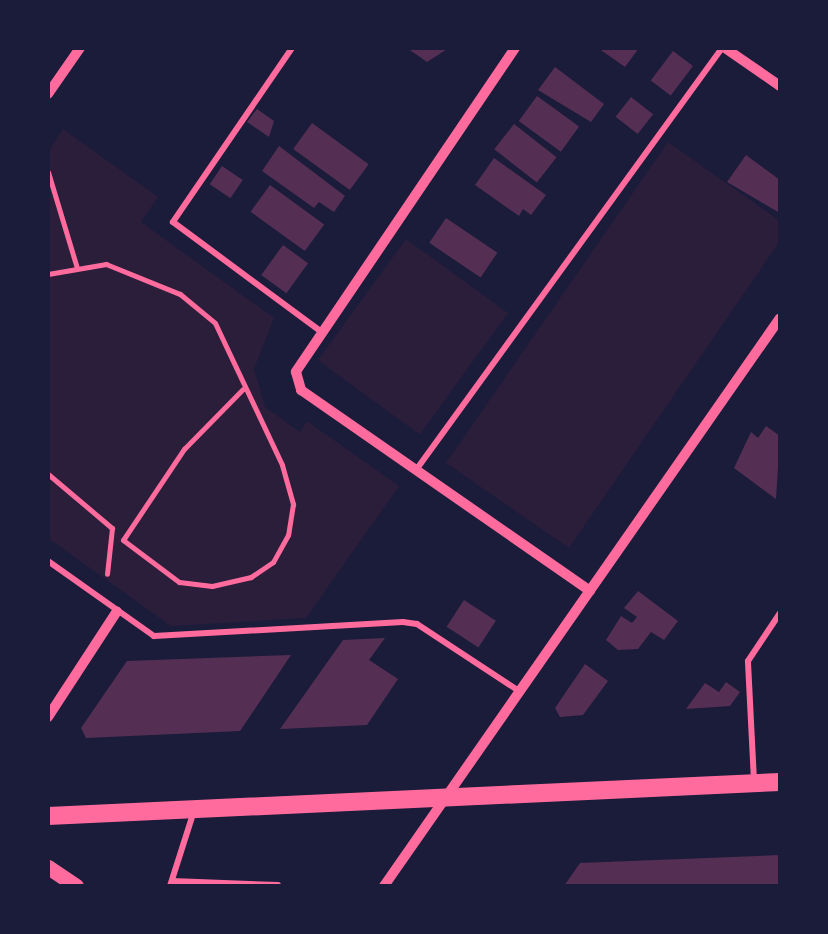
<!DOCTYPE html>
<html>
<head>
<meta charset="utf-8">
<style>
  body { margin:0 }
  #map { position:relative; width:828px; height:934px; overflow:hidden; background:#1b1b3a; font-family:"Space Grotesk",sans-serif }
  div>[style] { position:absolute }
  .green>* { inset:0; background:#2a1e3b; transform-origin:0 0 }
  .building>* { inset:0; background:#542f53; transform-origin:0 0 }
  .path>* { height:5px; margin:-2.5px; padding:0 2.5px; transform-origin:2.5px; border-radius:2.5px; background:#ff6b9d }
  .service>* { height:6px; margin:-3px; padding:0 3px; transform-origin:3px; border-radius:3px; background:#ff6b9d }
  .minor>* { height:10px; margin:-5px; padding:0 5px; transform-origin:5px; border-radius:5px; background:#ff6b9d }
  .secondary>* { height:15px; margin:-7.5px; padding:0 7.5px; transform-origin:7.5px; border-radius:7.5px; background:#ff6b9d }
  .primary>* { height:18px; margin:-9px; padding:0 9px; transform-origin:9px; border-radius:9px; background:#ff6b9d }
  span { translate:-50% -50%; white-space:nowrap; text-align:center; line-height:1.15; -webkit-text-stroke:9px #1b1b3a; paint-order:stroke }
  .frame { position:absolute; inset:0; border:50px solid #1b1b3a; pointer-events:none }
</style>
</head>
<body>
<div id="map">
  <div class="green">
    <i style="clip-path:polygon(63px 129px,158px 197px,141px 222px,274px 318px,254px 369px,265px 407px,300px 432px,307px 421px,399px 486px,306px 618px,171px 626px,48px 538px,48px 152px)"></i>
    <i style="clip-path:polygon(668px 142px,780px 221px,780px 241px,569px 548px,446px 463px)"></i>
    <i style="left:406px;top:239px;width:126px;height:150px;rotate:36deg"></i>
  </div>
  <div class="building">
    <i style="clip-path:polygon(407px 48px,449px 48px,427px 62px)"></i>
    <i style="clip-path:polygon(598px 48px,639px 48px,625px 67px)"></i>
    <i style="left:673px;top:51px;width:25px;height:37px;rotate:37deg"></i>
    <i style="clip-path:polygon(555px 67px,604px 104px,591px 122px,538px 90px)"></i>
    <i style="left:537px;top:96px;width:52px;height:31px;rotate:36deg"></i>
    <i style="left:631px;top:97px;width:28px;height:25px;rotate:38deg"></i>
    <i style="clip-path:polygon(257px 109px,274px 121px,269px 137px,247px 122px)"></i>
    <i style="left:312px;top:123px;width:70px;height:32px;rotate:36deg"></i>
    <i style="left:514px;top:124px;width:54px;height:32px;rotate:38deg"></i>
    <i style="clip-path:polygon(279px 146px,345px 196px,334px 212px,319px 202px,314px 208px,262px 171px)"></i>
    <i style="clip-path:polygon(746px 155px,780px 180px,778px 212px,727px 182px)"></i>
    <i style="clip-path:polygon(494px 158px,546px 195px,531px 215px,523px 209px,519px 216px,475px 185px)"></i>
    <i style="left:222px;top:166px;width:25px;height:22px;rotate:34deg"></i>
    <i style="left:270px;top:185px;width:67px;height:33px;rotate:36deg"></i>
    <i style="left:446px;top:218px;width:62px;height:30px;rotate:34deg"></i>
    <i style="left:283px;top:245px;width:31px;height:37px;rotate:36deg"></i>
    <i style="clip-path:polygon(766px 426px,780px 436px,776px 499px,734px 468px,751px 432px,758px 438px)"></i>
    <i style="clip-path:polygon(638px 591px,678px 621px,664px 640px,651px 632px,638px 649px,618px 650px,606px 640px,621px 616px,632px 623px,637px 617px,624px 608px)"></i>
    <i style="left:464px;top:600px;width:38px;height:32px;rotate:33deg"></i>
    <i style="clip-path:polygon(385px 638px,369px 660px,398px 679px,367px 725px,280px 729px,343px 640px)"></i>
    <i style="clip-path:polygon(291px 655px,240px 731px,86px 738px,81px 728px,127px 661px)"></i>
    <i style="clip-path:polygon(585px 664px,608px 681px,583px 715px,560px 717px,555px 708px)"></i>
    <i style="clip-path:polygon(726px 682px,740px 692px,730px 706px,686px 709px,705px 683px,719px 692px)"></i>
    <i style="clip-path:polygon(780px 855px,780px 886px,564px 886px,580px 863px)"></i>
  </div>
  <div class="path">
    <i style="left:48px;top:172px;width:100px;rotate:73.2deg"></i>
    <i style="left:48px;top:274px;width:59px;rotate:-9.8deg"></i>
    <i style="left:106px;top:264px;width:80px;rotate:22.1deg"></i>
    <i style="left:180px;top:294px;width:45px;rotate:39.6deg"></i>
    <i style="left:215px;top:323px;width:157px;rotate:64.7deg"></i>
    <i style="left:282px;top:465px;width:41px;rotate:74.2deg"></i>
    <i style="left:293px;top:504px;width:31px;rotate:99deg"></i>
    <i style="left:288px;top:535px;width:31px;rotate:119deg"></i>
    <i style="left:273px;top:562px;width:27px;rotate:146deg"></i>
    <i style="left:251px;top:577px;width:40px;rotate:167deg"></i>
    <i style="left:212px;top:586px;width:33px;rotate:-173deg"></i>
    <i style="left:179px;top:582px;width:70px;rotate:-143.1deg"></i>
    <i style="left:123px;top:540px;width:110px;rotate:-56.2deg"></i>
    <i style="left:184px;top:449px;width:84px;rotate:-45.5deg"></i>
    <i style="left:48px;top:474px;width:84px;rotate:40.2deg"></i>
    <i style="left:112px;top:528px;width:46px;rotate:96.2deg"></i>
  </div>
  <div class="service">
    <i style="left:292px;top:48px;width:211px;rotate:124.4deg"></i>
    <i style="left:173px;top:222px;width:182px;rotate:36.5deg"></i>
    <i style="left:416px;top:470px;width:521px;rotate:-54.05deg"></i>
    <i style="left:48px;top:561px;width:130px;rotate:35.3deg"></i>
    <i style="left:154px;top:636px;width:249px;rotate:-3.2deg"></i>
    <i style="left:403px;top:622px;width:14px;rotate:8deg"></i>
    <i style="left:417px;top:624px;width:122px;rotate:33.3deg"></i>
    <i style="left:754px;top:781px;width:120px;rotate:-92.9deg"></i>
    <i style="left:748px;top:661px;width:58px;rotate:-56.3deg"></i>
    <i style="left:172px;top:881px;width:106px;rotate:2.2deg"></i>
    <i style="left:170px;top:886px;width:79px;rotate:-72.3deg"></i>
  </div>
  <div class="minor">
    <i style="left:515px;top:48px;width:391px;rotate:124.1deg"></i>
    <i style="left:296px;top:372px;width:19px;rotate:74deg"></i>
    <i style="left:301px;top:390px;width:352px;rotate:34.8deg"></i>
    <i style="left:725px;top:48px;width:67px;rotate:34.6deg"></i>
    <i style="left:48px;top:94px;width:56px;rotate:-55.2deg"></i>
    <i style="left:48px;top:717px;width:126px;rotate:-56.9deg"></i>
    <i style="left:384px;top:886px;width:692px;rotate:-55.12deg"></i>
  </div>
  <div class="secondary">
    <i style="left:48px;top:867px;width:34px;rotate:34deg"></i>
  </div>
  <div class="primary">
    <i style="left:48px;top:816px;width:733px;rotate:-2.66deg"></i>
  </div>
  <div class="frame"></div>
</div>
</body>
</html>
